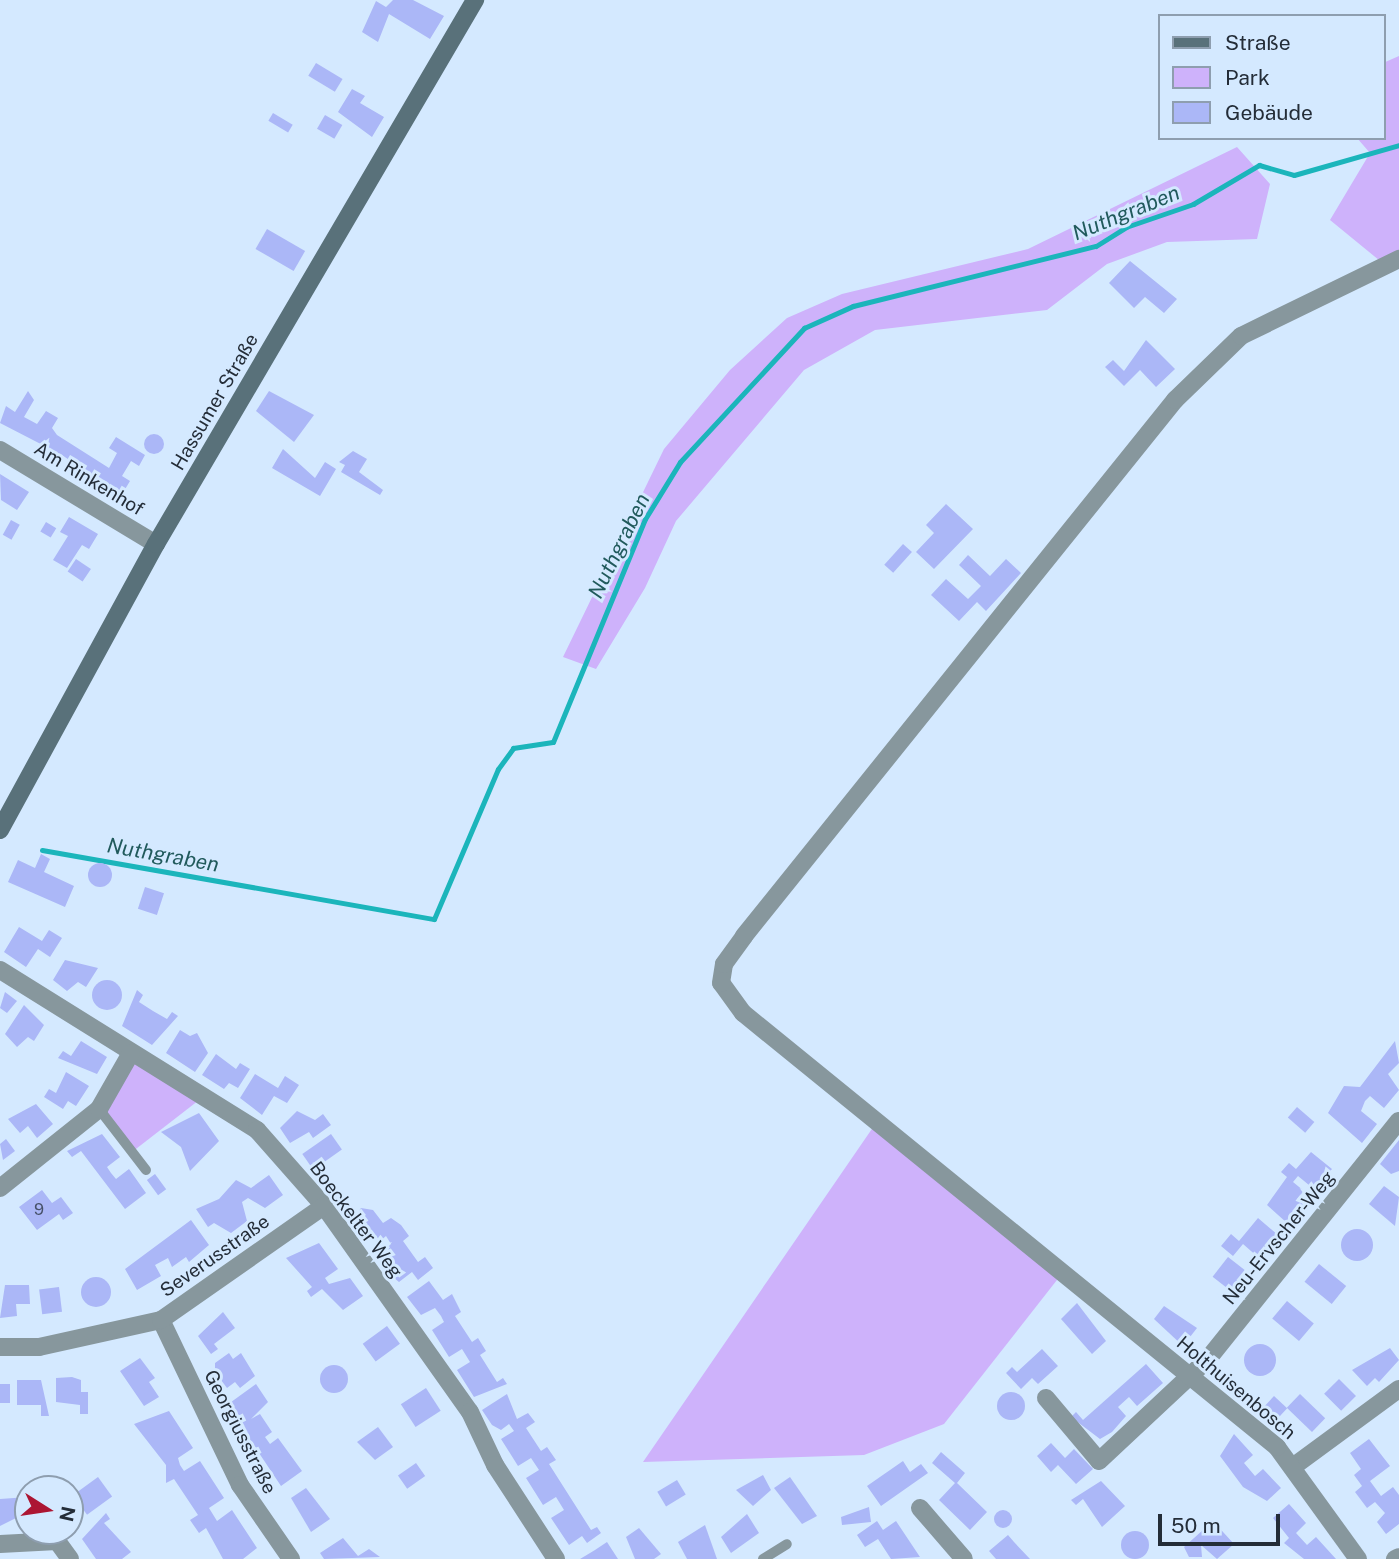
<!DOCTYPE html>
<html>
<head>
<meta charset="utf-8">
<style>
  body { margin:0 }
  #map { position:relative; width:1399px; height:1559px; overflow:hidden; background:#d4e9ff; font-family:"Public Sans",sans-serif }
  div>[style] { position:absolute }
  .green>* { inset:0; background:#ceb2fb }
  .stream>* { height:5px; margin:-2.5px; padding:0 2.5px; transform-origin:2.5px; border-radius:2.5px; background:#1bb5bb }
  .building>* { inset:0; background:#abb7f7; transform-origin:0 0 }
  .round { border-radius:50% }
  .lane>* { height:10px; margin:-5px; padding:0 5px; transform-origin:5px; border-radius:5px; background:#87979d }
  .street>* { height:18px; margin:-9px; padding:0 9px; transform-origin:9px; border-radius:9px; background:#87979d }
  .secondary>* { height:18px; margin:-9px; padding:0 9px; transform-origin:9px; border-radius:9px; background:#59717a }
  span { translate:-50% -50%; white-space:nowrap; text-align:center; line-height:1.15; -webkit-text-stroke:6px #d4e9ff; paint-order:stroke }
  .number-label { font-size:16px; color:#465068 }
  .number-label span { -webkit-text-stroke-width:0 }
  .street-label { font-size:19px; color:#242d38 }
  .water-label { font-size:21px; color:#215a5c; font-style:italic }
  .legend { position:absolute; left:1158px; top:14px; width:228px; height:126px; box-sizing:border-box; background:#d4e9ff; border:2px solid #8e9eaf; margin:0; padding:9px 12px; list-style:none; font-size:21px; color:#242d38 }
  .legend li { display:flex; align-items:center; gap:14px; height:35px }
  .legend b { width:35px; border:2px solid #8e9eaf }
  .north { position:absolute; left:14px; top:1475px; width:70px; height:70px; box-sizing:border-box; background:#d4e9ff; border:2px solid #8e9eaf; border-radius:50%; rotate:102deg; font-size:19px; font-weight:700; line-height:28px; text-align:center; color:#242d38 }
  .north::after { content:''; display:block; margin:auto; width:24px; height:32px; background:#ac1633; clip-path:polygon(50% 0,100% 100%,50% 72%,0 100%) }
  .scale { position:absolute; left:1158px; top:1514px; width:122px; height:32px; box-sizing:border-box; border:4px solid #242d38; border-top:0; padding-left:9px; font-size:21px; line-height:24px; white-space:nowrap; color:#242d38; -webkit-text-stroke:5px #d4e9ff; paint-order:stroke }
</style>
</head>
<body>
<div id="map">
  <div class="green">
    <i style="clip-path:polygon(1399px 56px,1399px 259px,1385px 265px,1330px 220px,1370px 153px,1357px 138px,1383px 138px,1383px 63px)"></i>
    <i style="clip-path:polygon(1237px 147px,1270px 184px,1257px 239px,1167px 242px,1107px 264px,1047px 310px,875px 330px,804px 370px,676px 521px,645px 588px,596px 669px,563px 657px,664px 449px,730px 370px,787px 318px,842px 294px,1028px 249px)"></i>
    <i style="clip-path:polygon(131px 1053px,203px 1097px,132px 1152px,99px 1110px)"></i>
    <i style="clip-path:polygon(876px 1123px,1064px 1271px,944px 1424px,864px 1455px,643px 1462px)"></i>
  </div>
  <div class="stream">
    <i style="left:42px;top:850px;width:398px;rotate:10deg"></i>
    <i style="left:434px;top:919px;width:163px;rotate:-66.9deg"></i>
    <i style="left:498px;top:769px;width:26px;rotate:-54deg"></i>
    <i style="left:513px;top:748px;width:40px;rotate:-8.5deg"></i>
    <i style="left:553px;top:742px;width:241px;rotate:-67.6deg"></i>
    <i style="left:645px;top:519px;width:67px;rotate:-58.4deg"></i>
    <i style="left:680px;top:462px;width:183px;rotate:-47.2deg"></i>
    <i style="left:804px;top:328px;width:54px;rotate:-24.2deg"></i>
    <i style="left:853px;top:306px;width:250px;rotate:-13.9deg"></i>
    <i style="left:1096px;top:246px;width:36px;rotate:-32deg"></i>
    <i style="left:1126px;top:227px;width:71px;rotate:-18.9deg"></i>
    <i style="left:1193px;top:204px;width:77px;rotate:-30.6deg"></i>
    <i style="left:1259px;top:165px;width:36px;rotate:16deg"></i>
    <i style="left:1294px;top:175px;width:109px;rotate:-15.9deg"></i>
  </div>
  <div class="building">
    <i style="clip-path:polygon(393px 0,413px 0,444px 16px,430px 39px,389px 14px,378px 42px,362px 32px,376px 1px,386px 7px)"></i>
    <i style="left:316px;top:63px;width:31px;height:15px;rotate:31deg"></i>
    <i style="clip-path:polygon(352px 89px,365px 96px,360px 103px,384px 117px,372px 137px,338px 112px)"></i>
    <i style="left:273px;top:113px;width:23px;height:9px;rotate:31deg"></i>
    <i style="left:325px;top:115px;width:20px;height:16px;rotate:30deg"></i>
    <i style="left:267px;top:229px;width:44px;height:23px;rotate:30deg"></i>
    <i style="clip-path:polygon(1130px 261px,1177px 299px,1164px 313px,1145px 297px,1134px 308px,1109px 283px)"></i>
    <i style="clip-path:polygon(1146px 340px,1175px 369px,1156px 387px,1140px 370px,1124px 386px,1105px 367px,1113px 360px,1124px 371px)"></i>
    <i style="clip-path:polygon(28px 391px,34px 400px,24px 417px,37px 424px,46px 411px,58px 418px,52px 428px,57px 435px,109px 468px,117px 453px,109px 448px,116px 437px,145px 455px,139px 466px,131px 461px,122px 476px,130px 481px,121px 496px,62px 455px,0 423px,6px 406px,15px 412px)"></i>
    <i style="clip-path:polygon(269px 391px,314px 415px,294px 442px,256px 411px)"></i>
    <i class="round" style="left:144px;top:434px;width:20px;height:20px"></i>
    <i style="clip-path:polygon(283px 449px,315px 478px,325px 462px,336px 469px,320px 496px,272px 468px)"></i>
    <i style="clip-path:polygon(353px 451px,367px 459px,359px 472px,383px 490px,380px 495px,341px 472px,345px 465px,339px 462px)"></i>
    <i style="clip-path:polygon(0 474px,29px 492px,17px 510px,1px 500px)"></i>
    <i style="clip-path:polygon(946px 504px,973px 529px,934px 569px,916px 552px,934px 533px,926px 525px)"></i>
    <i style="clip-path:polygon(69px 517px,98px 534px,89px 549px,82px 545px,67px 568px,53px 560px,68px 536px,60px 532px)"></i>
    <i style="left:11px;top:520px;width:10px;height:17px;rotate:29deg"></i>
    <i style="left:46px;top:522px;width:12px;height:11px;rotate:31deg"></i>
    <i style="left:903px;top:544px;width:12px;height:28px;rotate:42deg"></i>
    <i style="clip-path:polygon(968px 555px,990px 576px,1006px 559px,1021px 573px,986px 611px,977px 602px,959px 621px,931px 595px,946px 579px,968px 599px,981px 586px,959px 565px)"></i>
    <i style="left:76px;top:559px;width:18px;height:15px;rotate:34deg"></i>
    <i style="clip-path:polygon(41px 854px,50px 859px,44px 872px,74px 886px,65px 907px,8px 882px,18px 860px,35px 868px)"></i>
    <i class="round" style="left:88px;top:863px;width:24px;height:24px"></i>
    <i style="left:145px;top:887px;width:20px;height:23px;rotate:18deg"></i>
    <i style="clip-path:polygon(19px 927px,42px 941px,49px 930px,62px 938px,50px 957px,38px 949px,26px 967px,4px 952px)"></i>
    <i style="clip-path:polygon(65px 960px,98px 968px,86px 987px,78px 982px,67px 991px,53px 980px)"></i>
    <i class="round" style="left:92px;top:980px;width:30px;height:30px"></i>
    <i style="clip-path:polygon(137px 990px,143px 995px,139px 1002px,153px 1011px,167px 1019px,172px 1012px,178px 1016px,152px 1045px,122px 1026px)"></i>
    <i style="clip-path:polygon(5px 992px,17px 1001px,7px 1013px,0 1008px)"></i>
    <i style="clip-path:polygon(24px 1005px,44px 1025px,34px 1041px,28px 1037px,17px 1047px,5px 1034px)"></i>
    <i style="clip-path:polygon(180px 1030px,190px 1036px,197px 1033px,208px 1053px,195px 1072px,166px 1053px)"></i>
    <i style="clip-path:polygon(81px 1041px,107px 1057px,97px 1074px,58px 1058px,63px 1051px,71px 1056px)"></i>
    <i style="clip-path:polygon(1395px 1041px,1399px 1063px,1388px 1074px,1399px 1090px,1384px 1108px,1370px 1096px,1365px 1101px,1361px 1111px,1377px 1124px,1362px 1143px,1328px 1113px,1344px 1086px,1360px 1087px)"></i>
    <i style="clip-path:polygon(216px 1054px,236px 1069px,240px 1063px,250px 1069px,238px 1088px,229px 1083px,224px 1089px,202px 1075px)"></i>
    <i style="clip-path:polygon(66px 1072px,89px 1086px,76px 1106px,68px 1101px,63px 1109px,44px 1097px,49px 1089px,56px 1093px)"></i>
    <i style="clip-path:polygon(255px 1074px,278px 1088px,285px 1076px,299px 1085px,287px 1103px,274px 1096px,262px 1115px,240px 1098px)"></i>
    <i style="clip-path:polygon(36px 1104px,53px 1124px,37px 1138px,28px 1126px,20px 1133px,8px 1119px)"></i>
    <i style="left:1297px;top:1107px;width:23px;height:14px;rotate:41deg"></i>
    <i style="clip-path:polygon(297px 1111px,315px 1120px,323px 1114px,331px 1125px,313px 1138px,309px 1132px,290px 1143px,280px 1128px)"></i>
    <i style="clip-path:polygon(199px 1113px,219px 1141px,190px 1171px,181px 1147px,161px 1132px)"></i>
    <i style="clip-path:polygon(102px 1134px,120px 1157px,107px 1167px,111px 1173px,116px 1179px,129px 1169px,146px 1193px,125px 1209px,81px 1151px,72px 1157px,67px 1151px)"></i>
    <i style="left:331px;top:1134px;width:19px;height:35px;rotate:55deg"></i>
    <i style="clip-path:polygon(6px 1139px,15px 1151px,3px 1160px,0 1144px)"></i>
    <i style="clip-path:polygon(1399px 1140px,1399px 1171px,1391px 1174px,1380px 1164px)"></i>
    <i style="clip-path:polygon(1311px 1152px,1332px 1169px,1315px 1190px,1298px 1176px,1293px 1182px,1304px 1191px,1297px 1199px,1303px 1204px,1287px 1223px,1267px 1205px,1287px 1177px,1281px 1172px,1289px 1163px,1296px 1169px)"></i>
    <i style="left:155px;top:1174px;width:19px;height:10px;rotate:54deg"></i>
    <i style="clip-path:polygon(269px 1175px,283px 1195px,265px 1208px,248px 1198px,242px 1202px,247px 1221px,231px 1233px,214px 1223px,208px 1227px,196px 1209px,219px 1199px,236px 1180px,251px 1188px)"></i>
    <i style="clip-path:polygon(1384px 1186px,1399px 1197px,1395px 1226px,1369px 1204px)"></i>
    <i style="clip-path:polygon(42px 1190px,52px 1203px,61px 1197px,73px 1213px,63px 1220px,59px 1214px,37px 1230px,19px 1207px)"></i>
    <i style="clip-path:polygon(361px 1208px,373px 1210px,383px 1223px,391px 1218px,401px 1225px,409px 1236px,403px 1241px,418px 1262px,425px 1257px,433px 1268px,418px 1280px,412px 1272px,399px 1282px,393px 1277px,378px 1254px,391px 1244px,386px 1236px,380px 1241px,373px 1232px,364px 1238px,352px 1221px)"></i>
    <i style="clip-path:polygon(1258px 1218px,1278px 1235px,1259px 1258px,1243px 1244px,1233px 1256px,1221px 1246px,1231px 1234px,1239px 1241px)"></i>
    <i style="clip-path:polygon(191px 1220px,209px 1245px,189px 1262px,186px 1257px,172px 1267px,168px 1258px,155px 1265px,161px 1276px,137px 1290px,125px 1269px)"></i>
    <i class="round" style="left:1341px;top:1229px;width:32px;height:32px"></i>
    <i style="clip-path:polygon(319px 1243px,338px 1269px,325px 1278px,329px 1284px,350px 1278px,363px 1296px,343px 1310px,322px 1289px,311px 1297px,307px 1291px,312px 1287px,286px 1258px)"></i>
    <i style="left:1228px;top:1257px;width:24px;height:25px;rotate:38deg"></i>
    <i style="left:1319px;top:1264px;width:35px;height:23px;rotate:39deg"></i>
    <i class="round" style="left:81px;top:1277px;width:30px;height:30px"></i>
    <i style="clip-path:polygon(429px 1281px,443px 1300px,452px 1294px,461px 1312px,455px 1316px,472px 1342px,478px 1338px,486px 1351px,480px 1355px,497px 1382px,503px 1378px,507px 1384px,474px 1397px,457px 1370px,470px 1362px,462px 1349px,449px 1357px,432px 1330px,444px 1322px,441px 1316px,435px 1308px,421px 1315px,407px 1297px)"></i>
    <i style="clip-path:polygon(5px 1285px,29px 1285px,30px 1304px,16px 1304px,17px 1316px,0 1318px)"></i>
    <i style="left:59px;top:1287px;width:25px;height:20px;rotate:83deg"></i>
    <i style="left:1287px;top:1301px;width:35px;height:23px;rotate:40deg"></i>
    <i style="clip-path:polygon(1077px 1303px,1106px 1341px,1092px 1354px,1061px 1319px)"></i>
    <i style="clip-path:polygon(1164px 1306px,1197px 1328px,1183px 1346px,1154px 1319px)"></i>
    <i style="clip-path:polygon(223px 1312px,235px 1328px,214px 1344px,218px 1349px,211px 1354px,198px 1336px)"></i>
    <i style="left:387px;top:1326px;width:22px;height:30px;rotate:54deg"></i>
    <i class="round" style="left:1244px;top:1344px;width:32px;height:32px"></i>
    <i style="clip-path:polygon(1390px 1348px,1399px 1360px,1379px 1382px,1375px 1378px,1367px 1386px,1352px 1370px)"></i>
    <i style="clip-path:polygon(1042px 1349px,1058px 1366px,1038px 1384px,1032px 1378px,1021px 1389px,1006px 1373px,1012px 1367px,1017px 1372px)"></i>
    <i style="clip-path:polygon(229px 1353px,233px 1359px,241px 1353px,255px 1376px,240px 1388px,235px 1382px,227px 1388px,215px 1372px,215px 1363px)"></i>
    <i style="clip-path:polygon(140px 1358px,155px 1378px,149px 1382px,159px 1397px,144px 1406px,120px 1371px)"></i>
    <i style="clip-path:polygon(1146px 1364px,1163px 1383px,1137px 1406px,1129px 1397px,1118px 1407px,1126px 1416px,1112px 1432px,1100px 1439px,1071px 1417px,1076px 1412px,1083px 1420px)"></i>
    <i class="round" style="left:320px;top:1365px;width:28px;height:28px"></i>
    <i style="clip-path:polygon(72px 1377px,81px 1380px,81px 1392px,88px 1392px,88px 1414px,80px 1414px,80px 1405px,56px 1402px,56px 1378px)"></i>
    <i style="left:1339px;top:1379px;width:24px;height:21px;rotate:45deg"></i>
    <i style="clip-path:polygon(17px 1380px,41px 1380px,49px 1416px,41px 1416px,41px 1405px,17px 1405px)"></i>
    <i style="left:0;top:1384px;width:10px;height:19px"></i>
    <i style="clip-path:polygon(256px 1384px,268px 1402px,251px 1419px,260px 1414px,272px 1432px,265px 1437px,270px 1444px,278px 1438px,302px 1471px,281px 1486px,227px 1405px)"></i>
    <i style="left:426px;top:1388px;width:27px;height:30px;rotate:57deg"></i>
    <i class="round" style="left:997px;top:1392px;width:28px;height:28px"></i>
    <i style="clip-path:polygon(507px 1394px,517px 1419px,528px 1413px,535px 1422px,526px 1428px,541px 1451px,547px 1447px,556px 1460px,549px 1464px,591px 1530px,597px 1527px,601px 1533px,587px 1543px,582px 1536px,569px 1545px,551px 1518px,564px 1510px,556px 1497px,543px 1505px,526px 1478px,539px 1470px,531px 1458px,518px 1466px,501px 1439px,514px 1431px,509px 1424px,501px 1430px,492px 1425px,482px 1410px)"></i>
    <i style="left:1300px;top:1394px;width:35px;height:19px;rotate:44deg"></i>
    <i style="left:1274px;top:1396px;width:18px;height:18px;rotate:43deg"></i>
    <i style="clip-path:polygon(169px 1411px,193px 1448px,178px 1458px,180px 1465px,184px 1471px,200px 1461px,224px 1498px,209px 1508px,217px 1521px,232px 1510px,257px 1548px,243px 1559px,223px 1559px,206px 1528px,199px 1533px,190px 1520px,198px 1515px,174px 1479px,166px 1483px,166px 1465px,134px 1424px)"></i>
    <i style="clip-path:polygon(378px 1427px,393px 1447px,375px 1460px,357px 1442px)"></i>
    <i style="clip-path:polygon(1234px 1434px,1253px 1455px,1244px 1463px,1255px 1476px,1263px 1469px,1281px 1488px,1267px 1501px,1243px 1487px,1220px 1456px)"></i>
    <i style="clip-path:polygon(1369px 1439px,1390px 1466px,1370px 1481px,1381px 1496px,1393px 1487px,1399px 1495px,1399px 1524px,1386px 1534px,1377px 1522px,1385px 1513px,1375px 1502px,1367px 1508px,1355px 1492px,1362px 1486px,1354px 1475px,1361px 1469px,1350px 1453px)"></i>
    <i style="clip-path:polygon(1051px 1443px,1065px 1458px,1074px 1449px,1093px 1469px,1076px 1484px,1058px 1465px,1051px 1472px,1037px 1456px)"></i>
    <i style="clip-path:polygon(941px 1452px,965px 1473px,957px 1483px,987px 1512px,970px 1530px,939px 1500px,955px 1483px,932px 1463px)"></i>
    <i style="clip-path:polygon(903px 1461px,910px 1472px,921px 1464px,928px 1473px,881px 1506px,867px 1486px)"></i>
    <i style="left:416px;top:1463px;width:16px;height:22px;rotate:55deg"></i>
    <i style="clip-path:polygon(763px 1475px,771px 1490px,753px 1506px,736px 1490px)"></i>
    <i style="left:98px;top:1477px;width:24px;height:31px;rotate:54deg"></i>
    <i style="clip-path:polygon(790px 1477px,817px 1516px,802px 1524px,774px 1488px)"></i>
    <i style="left:677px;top:1480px;width:17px;height:23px;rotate:59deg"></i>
    <i style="clip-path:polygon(1101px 1481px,1125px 1506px,1102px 1527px,1083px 1499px,1076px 1505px,1071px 1500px)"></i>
    <i style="clip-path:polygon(306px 1488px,330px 1519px,311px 1532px,291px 1498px)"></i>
    <i style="clip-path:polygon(28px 1497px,28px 1525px,16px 1518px,0 1526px,0 1499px)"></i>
    <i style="clip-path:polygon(1289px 1504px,1306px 1523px,1296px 1533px,1307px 1545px,1316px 1537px,1336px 1559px,1304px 1559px,1284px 1543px,1289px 1538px,1273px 1518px)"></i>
    <i style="clip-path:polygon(869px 1507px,871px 1522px,842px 1525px,841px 1517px)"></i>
    <i class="round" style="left:994px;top:1510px;width:18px;height:18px"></i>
    <i style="clip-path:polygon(106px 1513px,110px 1519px,104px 1523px,131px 1552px,122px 1559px,96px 1559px,82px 1539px)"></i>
    <i style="clip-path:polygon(747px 1514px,759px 1533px,731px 1553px,721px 1537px)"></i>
    <i style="clip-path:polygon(877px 1521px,883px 1530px,896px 1521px,920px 1557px,891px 1559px,878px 1539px,865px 1547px,857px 1535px)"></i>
    <i style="clip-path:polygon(1213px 1521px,1234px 1544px,1217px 1559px,1201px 1545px,1202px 1557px,1189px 1557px,1184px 1547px)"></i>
    <i style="clip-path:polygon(705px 1525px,717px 1559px,687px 1559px,678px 1542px)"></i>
    <i style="clip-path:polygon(639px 1528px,661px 1554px,654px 1559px,635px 1559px,626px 1537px)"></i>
    <i class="round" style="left:1121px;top:1531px;width:28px;height:28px"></i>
    <i style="clip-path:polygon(1008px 1535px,1014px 1542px,1030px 1559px,996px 1559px,989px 1551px)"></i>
    <i style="clip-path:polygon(343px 1538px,358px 1556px,369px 1549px,380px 1557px,324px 1559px,320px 1553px)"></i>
    <i style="clip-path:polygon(607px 1542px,618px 1559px,580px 1559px,595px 1550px)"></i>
  </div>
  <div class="lane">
    <i style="left:99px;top:1109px;width:77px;rotate:52.4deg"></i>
    <i style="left:763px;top:1559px;width:28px;rotate:-32deg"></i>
  </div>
  <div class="street">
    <i style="left:0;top:450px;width:182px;rotate:31.1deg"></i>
    <i style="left:0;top:970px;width:303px;rotate:31.9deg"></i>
    <i style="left:257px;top:1130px;width:101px;rotate:48.6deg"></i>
    <i style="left:324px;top:1206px;width:252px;rotate:54.7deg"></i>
    <i style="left:470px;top:1412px;width:59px;rotate:64.7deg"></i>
    <i style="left:495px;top:1465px;width:112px;rotate:57deg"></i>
    <i style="left:0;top:1188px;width:127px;rotate:-38.6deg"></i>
    <i style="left:99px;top:1109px;width:64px;rotate:-60.3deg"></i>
    <i style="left:161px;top:1320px;width:183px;rotate:64.4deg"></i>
    <i style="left:240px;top:1485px;width:90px;rotate:55.4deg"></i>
    <i style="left:0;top:1347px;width:39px"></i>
    <i style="left:39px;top:1347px;width:125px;rotate:-12.5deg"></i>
    <i style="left:161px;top:1320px;width:199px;rotate:-35deg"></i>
    <i style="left:1046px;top:1398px;width:82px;rotate:49.9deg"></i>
    <i style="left:1099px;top:1461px;width:149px;rotate:-43.1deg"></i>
    <i style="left:1208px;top:1359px;width:305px;rotate:-51.3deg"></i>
    <i style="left:1294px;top:1466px;width:130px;rotate:-36.3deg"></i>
    <i style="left:920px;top:1508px;width:67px;rotate:49.2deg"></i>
    <i style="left:0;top:1544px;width:57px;rotate:-3deg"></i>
    <i style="left:57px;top:1541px;width:22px;rotate:54deg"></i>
    <i style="left:1358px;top:1559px;width:138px;rotate:-125.9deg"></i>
    <i style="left:1277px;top:1447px;width:688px;rotate:-140.9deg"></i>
    <i style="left:743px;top:1013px;width:37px;rotate:-126deg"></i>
    <i style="left:721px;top:983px;width:19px;rotate:-81deg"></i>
    <i style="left:724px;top:964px;width:34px;rotate:-54deg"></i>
    <i style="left:744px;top:936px;width:688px;rotate:-51.2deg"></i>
    <i style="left:1175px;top:400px;width:92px;rotate:-44.1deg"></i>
    <i style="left:1241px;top:336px;width:176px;rotate:-26deg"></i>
    <i style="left:1395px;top:1559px;width:4px;rotate:-27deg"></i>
  </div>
  <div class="secondary">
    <i style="left:0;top:830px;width:326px;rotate:-61.4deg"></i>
    <i style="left:156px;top:544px;width:631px;rotate:-59.61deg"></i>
  </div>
  <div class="number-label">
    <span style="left:39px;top:1210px">9</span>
  </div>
  <div class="street-label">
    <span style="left:215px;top:402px;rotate:-60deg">Hassumer Straße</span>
    <span style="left:89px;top:479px;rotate:31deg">Am Rinkenhof</span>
    <span style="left:356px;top:1220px;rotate:53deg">Boeckelter Weg</span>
    <span style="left:1279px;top:1238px;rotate:-51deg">Neu-Ervscher-Weg</span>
    <span style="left:215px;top:1256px;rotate:-35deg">Severusstraße</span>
    <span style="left:1236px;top:1388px;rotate:40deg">Holthuisenbosch</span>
    <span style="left:240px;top:1432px;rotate:63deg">Georgiusstraße</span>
  </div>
  <div class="water-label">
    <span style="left:1126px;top:213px;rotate:-22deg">Nuthgraben</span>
    <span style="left:619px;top:546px;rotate:-64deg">Nuthgraben</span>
    <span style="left:163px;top:855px;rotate:10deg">Nuthgraben</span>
  </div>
  <ul class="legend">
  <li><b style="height:9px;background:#59717a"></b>Straße</li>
  <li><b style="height:19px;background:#ceb2fb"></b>Park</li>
  <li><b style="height:19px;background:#abb7f7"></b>Gebäude</li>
  </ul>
  <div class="north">N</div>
  <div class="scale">50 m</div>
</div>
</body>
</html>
